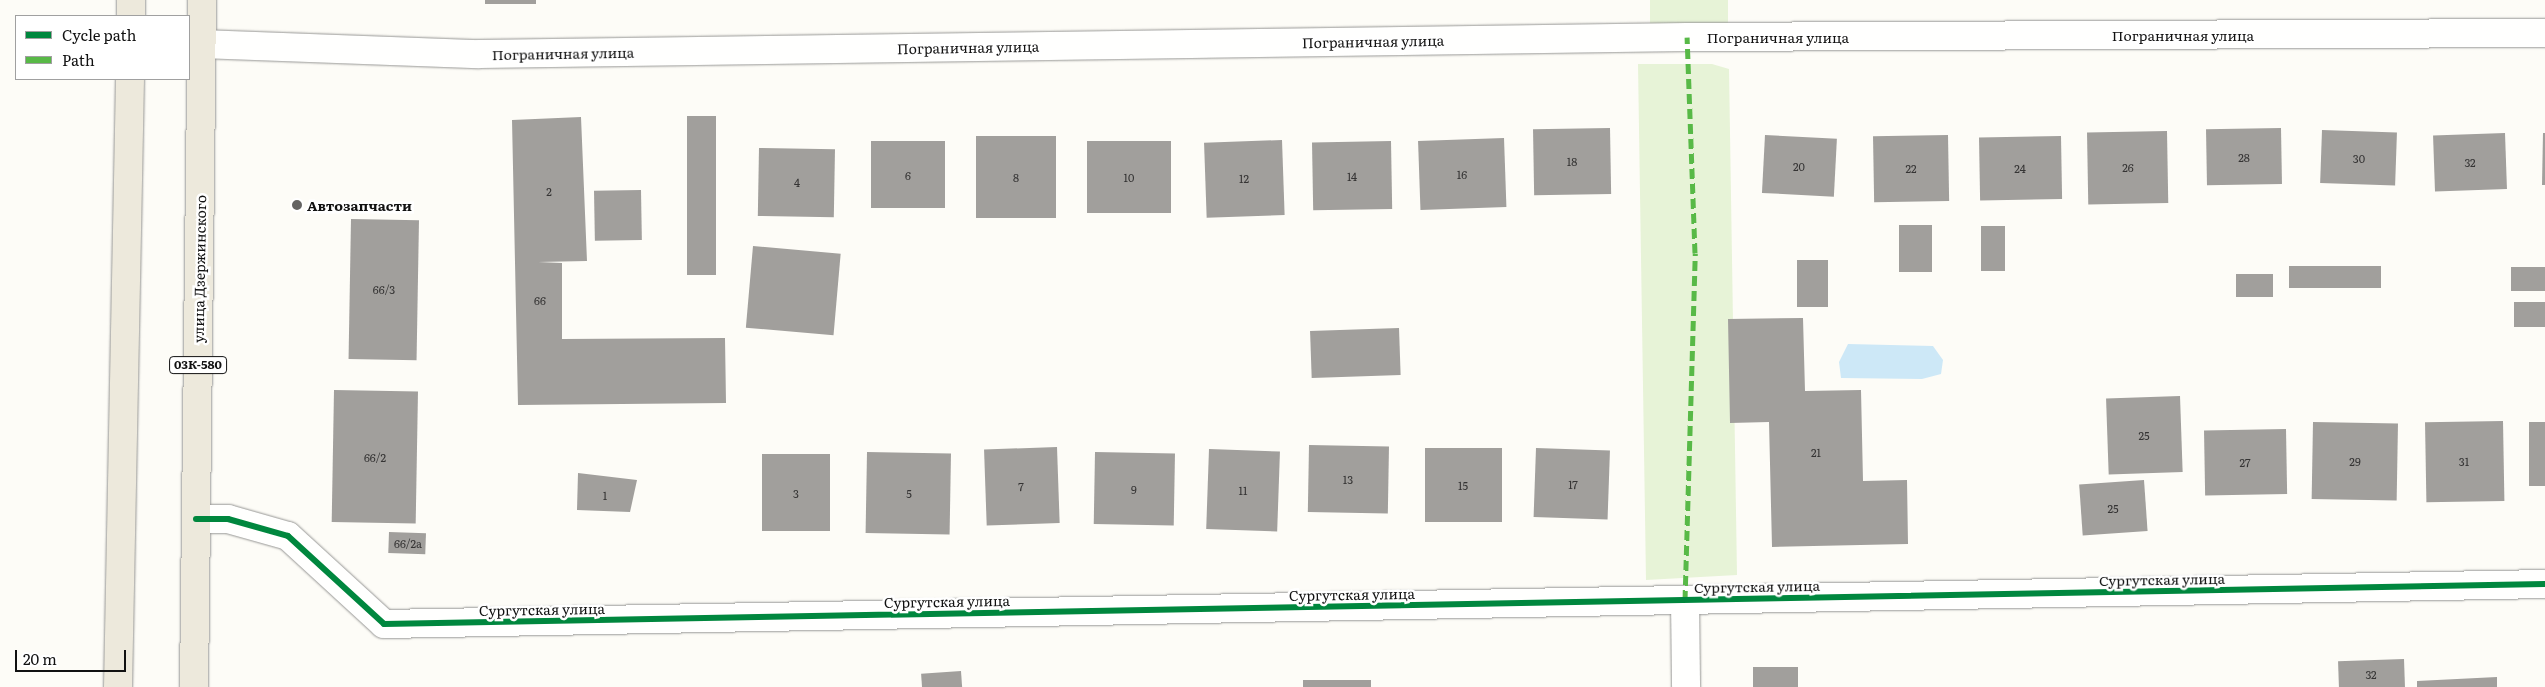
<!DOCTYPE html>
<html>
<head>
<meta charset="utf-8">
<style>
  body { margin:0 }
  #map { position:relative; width:2545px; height:687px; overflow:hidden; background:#fdfcf7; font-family:Literata,serif }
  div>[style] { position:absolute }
  .green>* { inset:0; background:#e7f3d7; transform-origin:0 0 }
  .water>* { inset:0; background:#cde8f7 }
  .building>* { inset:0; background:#a19f9c; transform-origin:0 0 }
  .roads { filter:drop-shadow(0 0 1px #979795) drop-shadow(0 0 1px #979795) }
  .minor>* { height:28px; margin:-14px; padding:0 14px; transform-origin:14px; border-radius:14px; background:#fffffe }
  .major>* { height:28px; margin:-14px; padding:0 14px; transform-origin:14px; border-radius:14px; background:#ede9dc }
  .quiet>* { height:5px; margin-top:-2.5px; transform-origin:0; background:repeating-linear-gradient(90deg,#58b947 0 10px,transparent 0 15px) }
  .cycleway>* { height:6px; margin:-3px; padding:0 3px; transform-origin:3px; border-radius:3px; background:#00873e }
  .dots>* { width:14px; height:14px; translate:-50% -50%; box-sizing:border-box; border:2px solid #fff; border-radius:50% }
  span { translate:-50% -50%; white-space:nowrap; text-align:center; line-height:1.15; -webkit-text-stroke:5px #fff; paint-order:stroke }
  .number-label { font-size:11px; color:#353434 }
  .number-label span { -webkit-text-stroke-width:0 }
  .shield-label span { padding:1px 4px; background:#fff; border:1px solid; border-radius:4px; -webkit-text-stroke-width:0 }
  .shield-label { font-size:12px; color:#111; font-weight:700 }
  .street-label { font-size:14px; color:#111 }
  .poi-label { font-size:14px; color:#111; font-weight:700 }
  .left { translate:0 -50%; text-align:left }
  .legend { position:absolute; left:15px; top:15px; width:175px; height:65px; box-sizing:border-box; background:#fff; border:1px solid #a0a0a0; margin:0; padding:6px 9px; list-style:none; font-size:15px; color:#111 }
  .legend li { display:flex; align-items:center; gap:10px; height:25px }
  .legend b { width:25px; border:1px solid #a0a0a0 }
  .scale { position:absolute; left:15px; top:650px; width:111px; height:22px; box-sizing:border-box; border:2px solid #111; border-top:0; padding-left:6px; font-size:15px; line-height:18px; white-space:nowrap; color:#111; -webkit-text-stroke:4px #fff; paint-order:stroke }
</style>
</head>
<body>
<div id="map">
  <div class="green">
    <i style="left:1650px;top:0;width:78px;height:26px"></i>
    <i style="clip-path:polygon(1638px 64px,1712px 64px,1729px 69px,1737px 575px,1646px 580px)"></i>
  </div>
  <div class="water">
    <i style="clip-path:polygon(1848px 344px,1933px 346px,1943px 360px,1941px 374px,1922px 379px,1841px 378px,1839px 362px)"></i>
  </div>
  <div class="building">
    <i style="left:485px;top:0;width:51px;height:4px"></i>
    <i style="left:687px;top:116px;width:29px;height:159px"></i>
    <i style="clip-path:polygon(581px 117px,587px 261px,538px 262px,562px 263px,562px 339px,725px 338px,726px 403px,518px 405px,512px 120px)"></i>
    <i style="left:1610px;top:128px;width:66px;height:77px;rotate:89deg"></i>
    <i style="left:2281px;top:128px;width:56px;height:75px;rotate:89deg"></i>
    <i style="left:2322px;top:130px;width:75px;height:53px;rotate:2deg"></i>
    <i style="left:2167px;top:131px;width:72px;height:80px;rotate:89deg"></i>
    <i style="left:2505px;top:133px;width:56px;height:72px;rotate:88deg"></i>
    <i style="clip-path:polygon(2543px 133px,2545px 133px,2545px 185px,2542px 185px)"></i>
    <i style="left:1765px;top:135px;width:72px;height:58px;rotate:3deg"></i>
    <i style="left:1948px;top:135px;width:66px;height:75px;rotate:89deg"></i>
    <i style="left:976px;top:136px;width:80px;height:82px"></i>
    <i style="left:2061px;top:136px;width:63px;height:82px;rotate:89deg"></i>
    <i style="left:1504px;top:138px;width:69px;height:86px;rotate:88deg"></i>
    <i style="left:1282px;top:140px;width:75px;height:78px;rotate:88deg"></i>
    <i style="left:871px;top:141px;width:74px;height:67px"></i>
    <i style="left:1087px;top:141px;width:84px;height:72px"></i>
    <i style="left:1391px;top:141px;width:68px;height:79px;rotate:89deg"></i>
    <i style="left:759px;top:148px;width:76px;height:68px;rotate:1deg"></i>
    <i style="left:641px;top:190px;width:50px;height:47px;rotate:89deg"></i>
    <i style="left:351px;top:219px;width:68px;height:140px;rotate:1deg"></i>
    <i style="left:1899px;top:225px;width:33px;height:47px"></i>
    <i style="left:1981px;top:226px;width:24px;height:45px"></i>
    <i style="left:753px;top:246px;width:88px;height:82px;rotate:5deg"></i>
    <i style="left:1797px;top:260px;width:31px;height:47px"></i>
    <i style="left:2381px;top:266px;width:22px;height:92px;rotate:90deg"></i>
    <i style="left:2545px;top:267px;width:24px;height:34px;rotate:90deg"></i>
    <i style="left:2273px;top:274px;width:23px;height:37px;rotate:90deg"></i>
    <i style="left:2545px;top:302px;width:25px;height:31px;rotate:90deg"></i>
    <i style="clip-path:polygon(1803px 318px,1805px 391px,1861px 390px,1863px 481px,1907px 480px,1908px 544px,1772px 547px,1769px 422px,1730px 423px,1728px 319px)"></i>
    <i style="left:1399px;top:328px;width:47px;height:89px;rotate:88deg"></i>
    <i style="left:334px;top:390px;width:84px;height:132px;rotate:1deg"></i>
    <i style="left:2180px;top:396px;width:76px;height:74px;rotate:88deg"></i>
    <i style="left:2503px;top:421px;width:80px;height:78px;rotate:89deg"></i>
    <i style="left:2313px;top:422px;width:85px;height:77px;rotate:1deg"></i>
    <i style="left:2529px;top:422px;width:16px;height:64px"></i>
    <i style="left:2286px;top:429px;width:65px;height:82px;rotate:89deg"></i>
    <i style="left:1309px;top:445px;width:80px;height:67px;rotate:1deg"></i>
    <i style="left:1057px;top:447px;width:76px;height:73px;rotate:88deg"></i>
    <i style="left:1425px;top:448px;width:77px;height:74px"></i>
    <i style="left:1536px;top:448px;width:74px;height:69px;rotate:2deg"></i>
    <i style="left:1209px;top:449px;width:71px;height:80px;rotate:2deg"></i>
    <i style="left:867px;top:452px;width:84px;height:81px;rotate:1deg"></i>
    <i style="left:1095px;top:452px;width:80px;height:72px;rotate:1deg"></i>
    <i style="left:762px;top:454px;width:68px;height:77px"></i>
    <i style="clip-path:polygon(578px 473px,637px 480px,630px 512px,577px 510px)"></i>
    <i style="left:2144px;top:480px;width:51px;height:65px;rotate:86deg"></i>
    <i style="left:389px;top:532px;width:37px;height:21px;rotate:2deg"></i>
    <i style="left:2404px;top:659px;width:28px;height:66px;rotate:88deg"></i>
    <i style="left:1753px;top:667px;width:45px;height:20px"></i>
    <i style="left:961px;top:671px;width:16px;height:40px;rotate:86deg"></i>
    <i style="clip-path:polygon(2497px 677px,2497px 687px,2417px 687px,2417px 681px)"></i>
    <i style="left:1303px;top:680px;width:68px;height:7px"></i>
  </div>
  <div class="roads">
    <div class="minor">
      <i style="left:201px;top:44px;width:278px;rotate:2.1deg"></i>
      <i style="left:479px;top:54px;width:1208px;rotate:-0.81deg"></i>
      <i style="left:1687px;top:37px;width:858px;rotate:-0.27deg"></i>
      <i style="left:196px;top:519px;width:32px"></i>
      <i style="left:228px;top:519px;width:62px;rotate:15.8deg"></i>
      <i style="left:288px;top:536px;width:130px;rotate:42.5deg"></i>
      <i style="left:384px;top:624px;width:2161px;rotate:-1.06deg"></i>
      <i style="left:1685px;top:600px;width:87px;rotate:89.3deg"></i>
    </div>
    <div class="major">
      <i style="left:131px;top:16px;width:16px;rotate:-90deg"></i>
      <i style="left:118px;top:687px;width:608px;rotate:-88.87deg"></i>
      <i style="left:194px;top:687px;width:687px;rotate:-89.33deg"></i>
    </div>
  </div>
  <div class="quiet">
    <i style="left:1685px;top:600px;width:347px;rotate:-88.3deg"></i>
    <i style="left:1695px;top:253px;width:216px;rotate:-92.1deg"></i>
  </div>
  <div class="cycleway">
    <i style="left:196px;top:519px;width:32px"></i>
    <i style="left:228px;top:519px;width:62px;rotate:15.8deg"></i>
    <i style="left:288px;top:536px;width:130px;rotate:42.5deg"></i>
    <i style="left:384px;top:624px;width:2161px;rotate:-1.06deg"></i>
  </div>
  <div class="dots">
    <i style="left:297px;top:205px;background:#646362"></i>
  </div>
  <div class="number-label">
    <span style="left:2244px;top:157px">28</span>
    <span style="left:2359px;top:158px">30</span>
    <span style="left:1572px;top:161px">18</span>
    <span style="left:2470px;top:162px">32</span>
    <span style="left:1799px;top:166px">20</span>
    <span style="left:2128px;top:167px">26</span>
    <span style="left:1911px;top:168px">22</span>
    <span style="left:2020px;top:168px">24</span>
    <span style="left:1462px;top:174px">16</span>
    <span style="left:908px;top:175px">6</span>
    <span style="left:1352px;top:176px">14</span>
    <span style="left:1016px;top:177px">8</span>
    <span style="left:1129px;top:177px">10</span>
    <span style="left:1244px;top:178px">12</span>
    <span style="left:797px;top:182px">4</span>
    <span style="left:549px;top:191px">2</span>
    <span style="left:384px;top:289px">66/3</span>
    <span style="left:540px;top:300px">66</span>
    <span style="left:2144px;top:435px">25</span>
    <span style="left:1816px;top:452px">21</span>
    <span style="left:375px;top:457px">66/2</span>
    <span style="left:2355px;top:461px">29</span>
    <span style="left:2464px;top:461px">31</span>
    <span style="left:2245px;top:462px">27</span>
    <span style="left:1348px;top:479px">13</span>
    <span style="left:1573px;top:484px">17</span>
    <span style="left:1463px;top:485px">15</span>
    <span style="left:1021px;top:486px">7</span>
    <span style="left:1134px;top:489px">9</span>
    <span style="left:1243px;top:490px">11</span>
    <span style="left:796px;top:493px">3</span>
    <span style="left:909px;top:493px">5</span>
    <span style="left:605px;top:495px">1</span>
    <span style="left:2113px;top:508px">25</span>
    <span style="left:408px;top:543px">66/2а</span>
    <span style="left:2371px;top:674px">32</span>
  </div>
  <div class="shield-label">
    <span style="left:198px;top:365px">03К-580</span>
  </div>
  <div class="street-label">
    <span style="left:2183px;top:35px">Пограничная улица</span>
    <span style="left:1778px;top:37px">Пограничная улица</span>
    <span style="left:1373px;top:41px;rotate:-1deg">Пограничная улица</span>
    <span style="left:968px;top:47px;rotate:-1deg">Пограничная улица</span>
    <span style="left:563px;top:53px;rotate:-1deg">Пограничная улица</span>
    <span style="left:199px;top:269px;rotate:-89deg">улица Дзержинского</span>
    <span style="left:2162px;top:579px;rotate:-1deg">Сургутская улица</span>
    <span style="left:1757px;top:586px;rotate:-1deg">Сургутская улица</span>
    <span style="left:1352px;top:594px;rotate:-1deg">Сургутская улица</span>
    <span style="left:947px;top:601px;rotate:-1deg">Сургутская улица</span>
    <span style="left:542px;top:609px;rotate:-1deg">Сургутская улица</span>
  </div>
  <div class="poi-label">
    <span class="left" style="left:307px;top:205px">Автозапчасти</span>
  </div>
  <ul class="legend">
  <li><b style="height:6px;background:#00873e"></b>Cycle path</li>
  <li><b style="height:6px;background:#58b947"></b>Path</li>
  </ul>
  <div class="scale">20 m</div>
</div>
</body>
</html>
